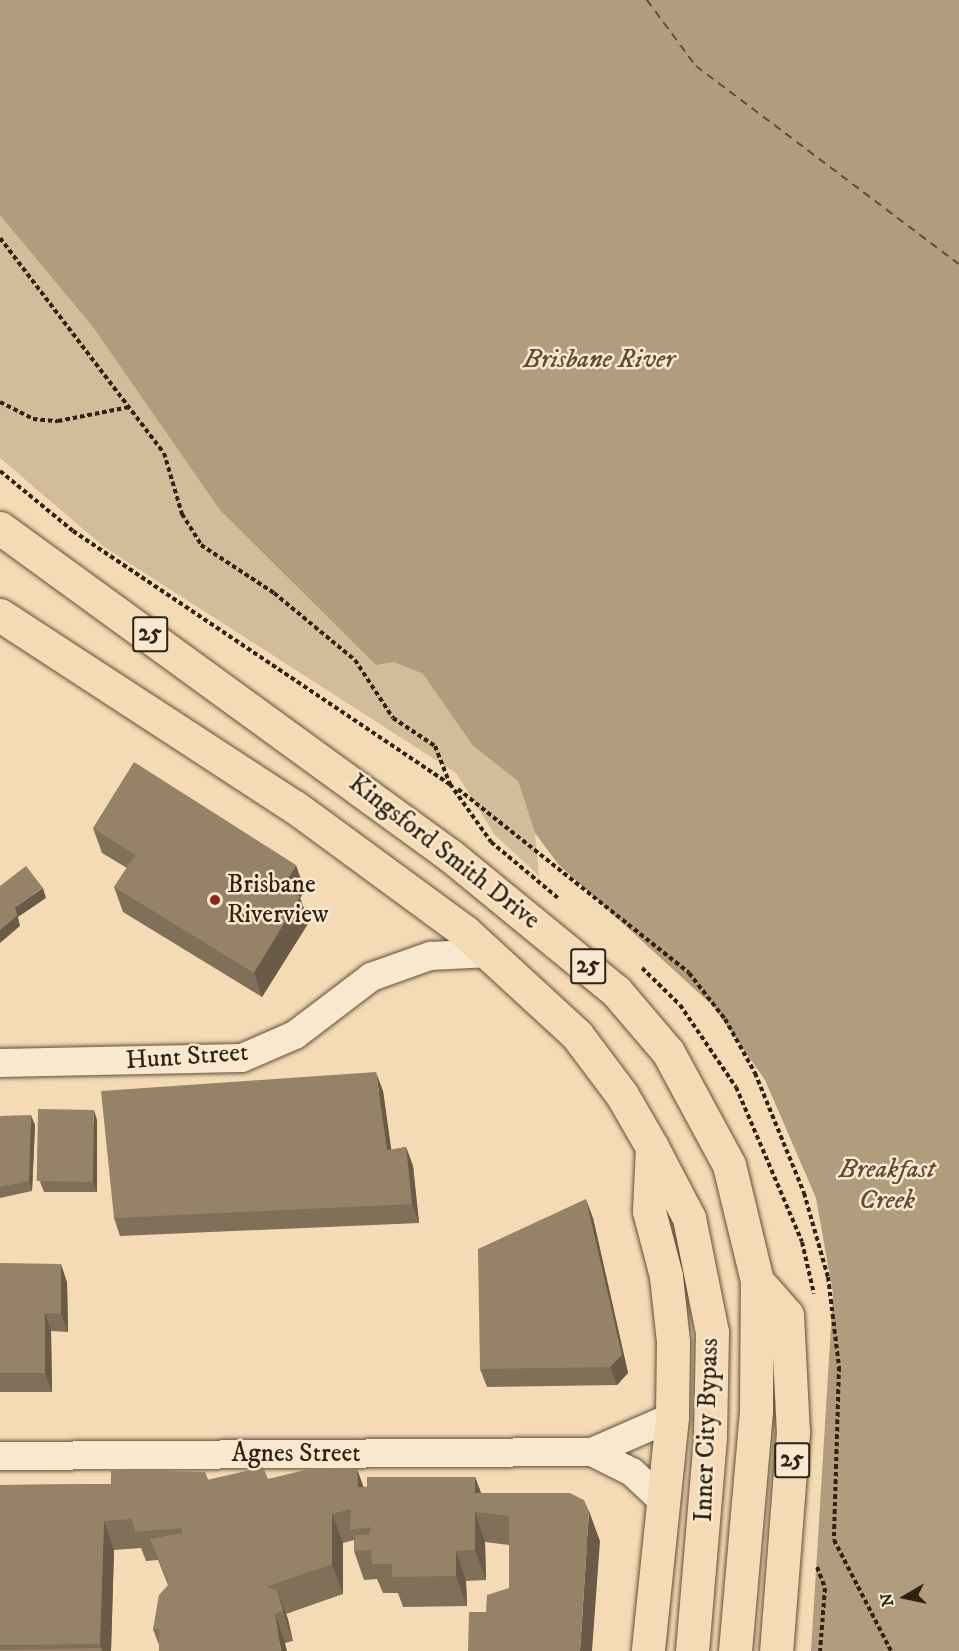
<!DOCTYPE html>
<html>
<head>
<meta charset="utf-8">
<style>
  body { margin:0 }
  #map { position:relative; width:959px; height:1651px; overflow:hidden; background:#f5dbb5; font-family:"IM FELL DW Pica",serif }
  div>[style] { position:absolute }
  .green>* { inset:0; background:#d3bc99 }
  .water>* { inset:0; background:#b29c7e }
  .ferry>* { height:1.5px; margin-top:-0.75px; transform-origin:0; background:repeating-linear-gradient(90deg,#5d4d38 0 8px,transparent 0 14px) }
  .path>* { height:4px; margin-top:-2px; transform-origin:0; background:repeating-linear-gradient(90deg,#2f2212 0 4.5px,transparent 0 7.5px) }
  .roads { filter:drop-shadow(0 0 2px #60503b) drop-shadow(0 0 2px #60503b) }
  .minor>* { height:28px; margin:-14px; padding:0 14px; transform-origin:14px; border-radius:14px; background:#f8e8cf }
  .trunk>* { height:33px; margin:-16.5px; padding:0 16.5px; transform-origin:16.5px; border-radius:16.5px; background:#f5dbb5 }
  .motorway>* { height:33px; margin:-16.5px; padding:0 16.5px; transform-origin:16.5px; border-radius:16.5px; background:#f5dbb5 }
  .wall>* { inset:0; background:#817059 }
  .shaded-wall>* { inset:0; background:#695b48 }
  .building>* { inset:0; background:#968267; transform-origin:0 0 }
  .dots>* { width:16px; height:16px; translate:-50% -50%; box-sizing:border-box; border:3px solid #f8e8cf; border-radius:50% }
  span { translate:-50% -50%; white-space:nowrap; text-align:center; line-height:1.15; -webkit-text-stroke:5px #f8e8cf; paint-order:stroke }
  .shield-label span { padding:2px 4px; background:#f8e8cf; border:2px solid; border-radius:4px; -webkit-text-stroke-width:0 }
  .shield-label { font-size:24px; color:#2f2212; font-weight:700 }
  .street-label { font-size:26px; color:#2f2212 }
  .poi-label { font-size:26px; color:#2f2212 }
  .left { translate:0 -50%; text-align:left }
  .water-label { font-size:27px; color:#5d4d38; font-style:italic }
  .north { position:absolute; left:875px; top:1567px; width:60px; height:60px; -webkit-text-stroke:4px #f8e8cf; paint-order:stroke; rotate:261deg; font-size:16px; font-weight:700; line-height:24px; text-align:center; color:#2f2212 }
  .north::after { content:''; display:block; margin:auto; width:21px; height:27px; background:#2f2212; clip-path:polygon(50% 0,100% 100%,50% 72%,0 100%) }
</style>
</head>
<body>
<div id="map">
  <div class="green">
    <i style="clip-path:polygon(0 215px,394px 662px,423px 674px,473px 746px,518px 781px,535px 833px,539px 876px,494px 834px,456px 773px,104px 547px,0 458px)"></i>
  </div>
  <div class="water">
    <i style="clip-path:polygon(0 0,959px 0,959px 1651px,811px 1651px,833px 1294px,816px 1198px,765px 1080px,713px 1006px,558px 864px,535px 833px,518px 781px,473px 746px,423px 674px,394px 662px,376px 665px,220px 510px,93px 327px,0 215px)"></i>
  </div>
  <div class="ferry">
    <i style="left:647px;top:0;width:82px;rotate:53.4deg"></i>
    <i style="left:696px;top:66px;width:329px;rotate:37deg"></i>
  </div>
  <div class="path">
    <i style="left:0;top:238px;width:270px;rotate:52.7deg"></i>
    <i style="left:164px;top:453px;width:64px;rotate:73.6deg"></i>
    <i style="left:182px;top:514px;width:36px;rotate:58deg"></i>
    <i style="left:201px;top:545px;width:87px;rotate:33.3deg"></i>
    <i style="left:274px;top:593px;width:105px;rotate:39.6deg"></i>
    <i style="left:355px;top:660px;width:69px;rotate:56.8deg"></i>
    <i style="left:393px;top:718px;width:50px;rotate:33.7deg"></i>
    <i style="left:435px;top:746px;width:41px;rotate:68.5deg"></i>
    <i style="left:0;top:402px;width:37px;rotate:27deg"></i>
    <i style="left:33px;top:419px;width:25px;rotate:5deg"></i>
    <i style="left:58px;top:421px;width:73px;rotate:-11deg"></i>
    <i style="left:0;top:471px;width:94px;rotate:39.4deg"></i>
    <i style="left:73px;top:531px;width:454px;rotate:33.9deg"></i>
    <i style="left:450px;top:784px;width:71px;rotate:54.7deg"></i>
    <i style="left:491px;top:842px;width:87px;rotate:39.9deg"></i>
    <i style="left:458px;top:789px;width:295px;rotate:38.5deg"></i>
    <i style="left:689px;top:973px;width:58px;rotate:52deg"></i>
    <i style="left:725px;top:1019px;width:62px;rotate:60.9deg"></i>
    <i style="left:755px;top:1073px;width:130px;rotate:67.8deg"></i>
    <i style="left:804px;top:1193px;width:87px;rotate:74.1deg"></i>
    <i style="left:828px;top:1277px;width:91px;rotate:83deg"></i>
    <i style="left:839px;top:1367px;width:173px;rotate:91.7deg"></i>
    <i style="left:834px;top:1540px;width:125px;rotate:62.8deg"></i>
    <i style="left:642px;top:968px;width:53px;rotate:44.2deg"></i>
    <i style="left:680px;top:1005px;width:99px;rotate:55.7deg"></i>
    <i style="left:736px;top:1087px;width:168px;rotate:66.9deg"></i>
    <i style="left:802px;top:1242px;width:53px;rotate:77deg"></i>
    <i style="left:817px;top:1567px;width:22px;rotate:69deg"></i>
    <i style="left:825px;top:1588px;width:63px;rotate:94.5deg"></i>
  </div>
  <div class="roads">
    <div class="minor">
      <i style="left:0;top:1063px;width:242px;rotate:-1.2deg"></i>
      <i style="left:242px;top:1058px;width:58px;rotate:-23.5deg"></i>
      <i style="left:295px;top:1035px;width:96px;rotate:-37.3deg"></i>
      <i style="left:371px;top:977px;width:63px;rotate:-19.6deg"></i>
      <i style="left:430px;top:956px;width:60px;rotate:-2.9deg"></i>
      <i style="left:592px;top:1452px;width:45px;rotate:26.6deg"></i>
      <i style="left:632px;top:1472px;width:42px;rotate:43.1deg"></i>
      <i style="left:0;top:1456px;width:592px;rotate:-0.39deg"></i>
      <i style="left:592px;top:1452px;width:87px;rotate:-23.6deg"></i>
    </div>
    <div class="trunk">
      <i style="left:0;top:528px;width:558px;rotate:36.03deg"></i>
      <i style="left:451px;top:856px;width:213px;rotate:39.3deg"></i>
      <i style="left:616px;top:991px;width:80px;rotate:49.6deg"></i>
      <i style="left:668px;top:1052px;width:128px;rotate:61.6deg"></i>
      <i style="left:729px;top:1165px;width:119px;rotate:76.4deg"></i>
      <i style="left:757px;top:1281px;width:45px;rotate:48.6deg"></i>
      <i style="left:787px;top:1315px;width:117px;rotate:87.1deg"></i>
      <i style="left:793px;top:1432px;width:220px;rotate:94.4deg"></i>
      <i style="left:0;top:615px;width:352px;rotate:33.1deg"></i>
      <i style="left:295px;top:807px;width:210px;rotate:36.3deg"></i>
      <i style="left:464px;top:931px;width:154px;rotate:42.6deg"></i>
      <i style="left:577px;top:1035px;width:75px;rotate:53.1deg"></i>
      <i style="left:622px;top:1095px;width:60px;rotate:60deg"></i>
      <i style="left:652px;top:1147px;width:64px;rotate:92.7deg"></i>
      <i style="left:649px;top:1211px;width:67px;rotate:75.3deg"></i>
      <i style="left:666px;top:1276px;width:66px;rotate:83.9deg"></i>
      <i style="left:673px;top:1342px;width:75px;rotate:90.8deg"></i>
      <i style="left:672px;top:1417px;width:235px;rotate:95.9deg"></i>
    </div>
    <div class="motorway">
      <i style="left:652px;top:1147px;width:80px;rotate:62.5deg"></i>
      <i style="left:689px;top:1218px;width:116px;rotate:78.6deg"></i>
      <i style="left:712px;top:1332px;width:105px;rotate:91.1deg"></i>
      <i style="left:710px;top:1437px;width:215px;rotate:94.8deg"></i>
      <i style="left:735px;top:1651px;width:241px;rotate:-85deg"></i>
      <i style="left:756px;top:1411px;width:130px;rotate:-89.6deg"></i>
    </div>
  </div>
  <div class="wall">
    <i style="clip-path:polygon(93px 828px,305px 890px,300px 898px,309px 922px,262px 997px,123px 912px,114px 887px,127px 868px,102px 853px)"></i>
    <i style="clip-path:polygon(383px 1091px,391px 1150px,406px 1147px,413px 1166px,419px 1223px,120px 1236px,114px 1218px)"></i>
    <i style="clip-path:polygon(0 1116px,35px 1125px,32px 1191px,0 1198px)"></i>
    <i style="clip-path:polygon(97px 1120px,97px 1192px,44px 1192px,40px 1182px)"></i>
    <i style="clip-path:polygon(593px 1218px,628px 1373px,617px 1385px,487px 1387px,480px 1369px)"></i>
    <i style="clip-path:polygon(0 1263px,67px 1282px,68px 1332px,51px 1331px,52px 1392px,0 1392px)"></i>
    <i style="clip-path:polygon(357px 1469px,363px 1487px,475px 1477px,481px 1493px,600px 1541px,486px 1612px,509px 1588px,509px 1545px,485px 1542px,486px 1580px,466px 1581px,467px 1606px,403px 1607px,398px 1593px,383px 1593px,377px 1579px,364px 1580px,354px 1551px,354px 1540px,343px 1543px,343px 1594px,286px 1614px,293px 1641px,285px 1643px,159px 1645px,153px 1629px,168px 1585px,158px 1560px,146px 1561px,141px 1548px,114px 1550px,111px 1651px,0 1651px,0 1485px,111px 1484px,205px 1472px,208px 1480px,268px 1479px)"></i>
  </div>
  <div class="shaded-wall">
    <i style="clip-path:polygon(296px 865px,305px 890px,300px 898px,309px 922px,262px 997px,254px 973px,283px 886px)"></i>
    <i style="clip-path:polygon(43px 888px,46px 898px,18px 917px,20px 926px,0 943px,0 930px,15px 907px)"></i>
    <i style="clip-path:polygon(376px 1072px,383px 1091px,394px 1169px,387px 1150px)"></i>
    <i style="clip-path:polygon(94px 1110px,97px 1120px,97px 1192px,93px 1182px)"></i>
    <i style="clip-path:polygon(31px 1115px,35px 1125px,32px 1191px,29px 1181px)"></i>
    <i style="clip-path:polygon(406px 1147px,413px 1166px,419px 1223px,412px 1204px)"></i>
    <i style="clip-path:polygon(586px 1199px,593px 1218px,628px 1373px,617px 1385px,610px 1367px)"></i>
    <i style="clip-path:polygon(61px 1264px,67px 1282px,68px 1332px,61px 1314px)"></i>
    <i style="clip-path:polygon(45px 1313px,51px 1331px,52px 1392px,45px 1373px)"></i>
    <i style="clip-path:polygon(357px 1469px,368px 1499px,358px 1487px)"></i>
    <i style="clip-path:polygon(475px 1477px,486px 1506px,475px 1493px)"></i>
    <i style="clip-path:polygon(589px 1511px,600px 1541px,592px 1651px,580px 1651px)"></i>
    <i style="clip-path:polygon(475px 1512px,485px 1542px,486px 1580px,475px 1550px)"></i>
    <i style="clip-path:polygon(332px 1514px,343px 1543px,343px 1594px,332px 1564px)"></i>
    <i style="clip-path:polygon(104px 1521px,114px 1550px,111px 1651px,103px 1651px,100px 1644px)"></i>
    <i style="clip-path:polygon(456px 1551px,466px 1581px,467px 1606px,456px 1576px)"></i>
    <i style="clip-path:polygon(277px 1590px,288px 1619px,293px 1641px,283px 1611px)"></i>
    <i style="clip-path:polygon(275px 1614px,285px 1643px,287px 1651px,281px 1651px)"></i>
  </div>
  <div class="building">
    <i style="clip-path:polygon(134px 762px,296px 865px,283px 886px,300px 897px,254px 973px,114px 887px,135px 855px,93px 828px)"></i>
    <i style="clip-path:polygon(26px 866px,43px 888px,15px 907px,17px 916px,0 930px,0 886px)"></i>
    <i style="clip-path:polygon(376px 1072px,387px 1150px,406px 1147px,412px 1204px,114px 1218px,101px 1091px)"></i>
    <i style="left:94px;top:1110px;width:72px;height:56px;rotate:91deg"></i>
    <i style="clip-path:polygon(31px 1115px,29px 1181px,0 1187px,0 1116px)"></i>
    <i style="clip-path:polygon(586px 1199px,622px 1355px,610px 1367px,480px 1369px,478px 1249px)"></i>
    <i style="clip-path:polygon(0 1263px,61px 1264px,61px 1314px,45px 1313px,45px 1373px,0 1373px)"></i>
    <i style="clip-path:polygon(263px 1467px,268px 1479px,313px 1468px,357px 1469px,358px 1487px,367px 1487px,367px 1477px,475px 1477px,475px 1493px,570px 1493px,584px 1500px,589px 1511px,580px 1651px,468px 1651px,469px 1612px,486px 1612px,487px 1595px,509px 1588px,509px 1516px,475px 1512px,475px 1550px,456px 1551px,456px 1576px,392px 1577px,392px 1564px,372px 1564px,371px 1550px,354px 1551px,355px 1535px,369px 1535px,371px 1527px,350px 1530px,351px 1509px,332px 1514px,332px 1564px,266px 1587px,277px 1590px,283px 1611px,275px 1614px,281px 1651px,159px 1651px,159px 1629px,153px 1629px,159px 1595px,169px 1584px,150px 1539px,182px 1533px,182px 1528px,135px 1532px,132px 1519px,104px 1521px,100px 1644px,0 1645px,0 1485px,111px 1484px,111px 1469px,205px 1472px,207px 1480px)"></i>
    <i style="clip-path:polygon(101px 1648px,101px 1651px,0 1651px,0 1650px)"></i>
  </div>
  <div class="dots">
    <i style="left:215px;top:900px;background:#8f2418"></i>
  </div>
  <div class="shield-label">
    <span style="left:150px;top:634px">25</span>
    <span style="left:588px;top:966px">25</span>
    <span style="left:792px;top:1460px">25</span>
  </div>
  <div class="street-label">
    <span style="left:444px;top:852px;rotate:38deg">Kingsford Smith Drive</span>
    <span style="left:187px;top:1057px;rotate:-4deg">Hunt Street</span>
    <span style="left:707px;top:1430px;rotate:-88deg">Inner City Bypass</span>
    <span style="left:296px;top:1454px">Agnes Street</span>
  </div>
  <div class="poi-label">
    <span class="left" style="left:227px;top:900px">Brisbane<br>Riverview</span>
  </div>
  <div class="water-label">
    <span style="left:599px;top:360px">Brisbane River</span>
    <span style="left:887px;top:1185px">Breakfast<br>Creek</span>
  </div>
  <div class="north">N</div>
</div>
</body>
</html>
